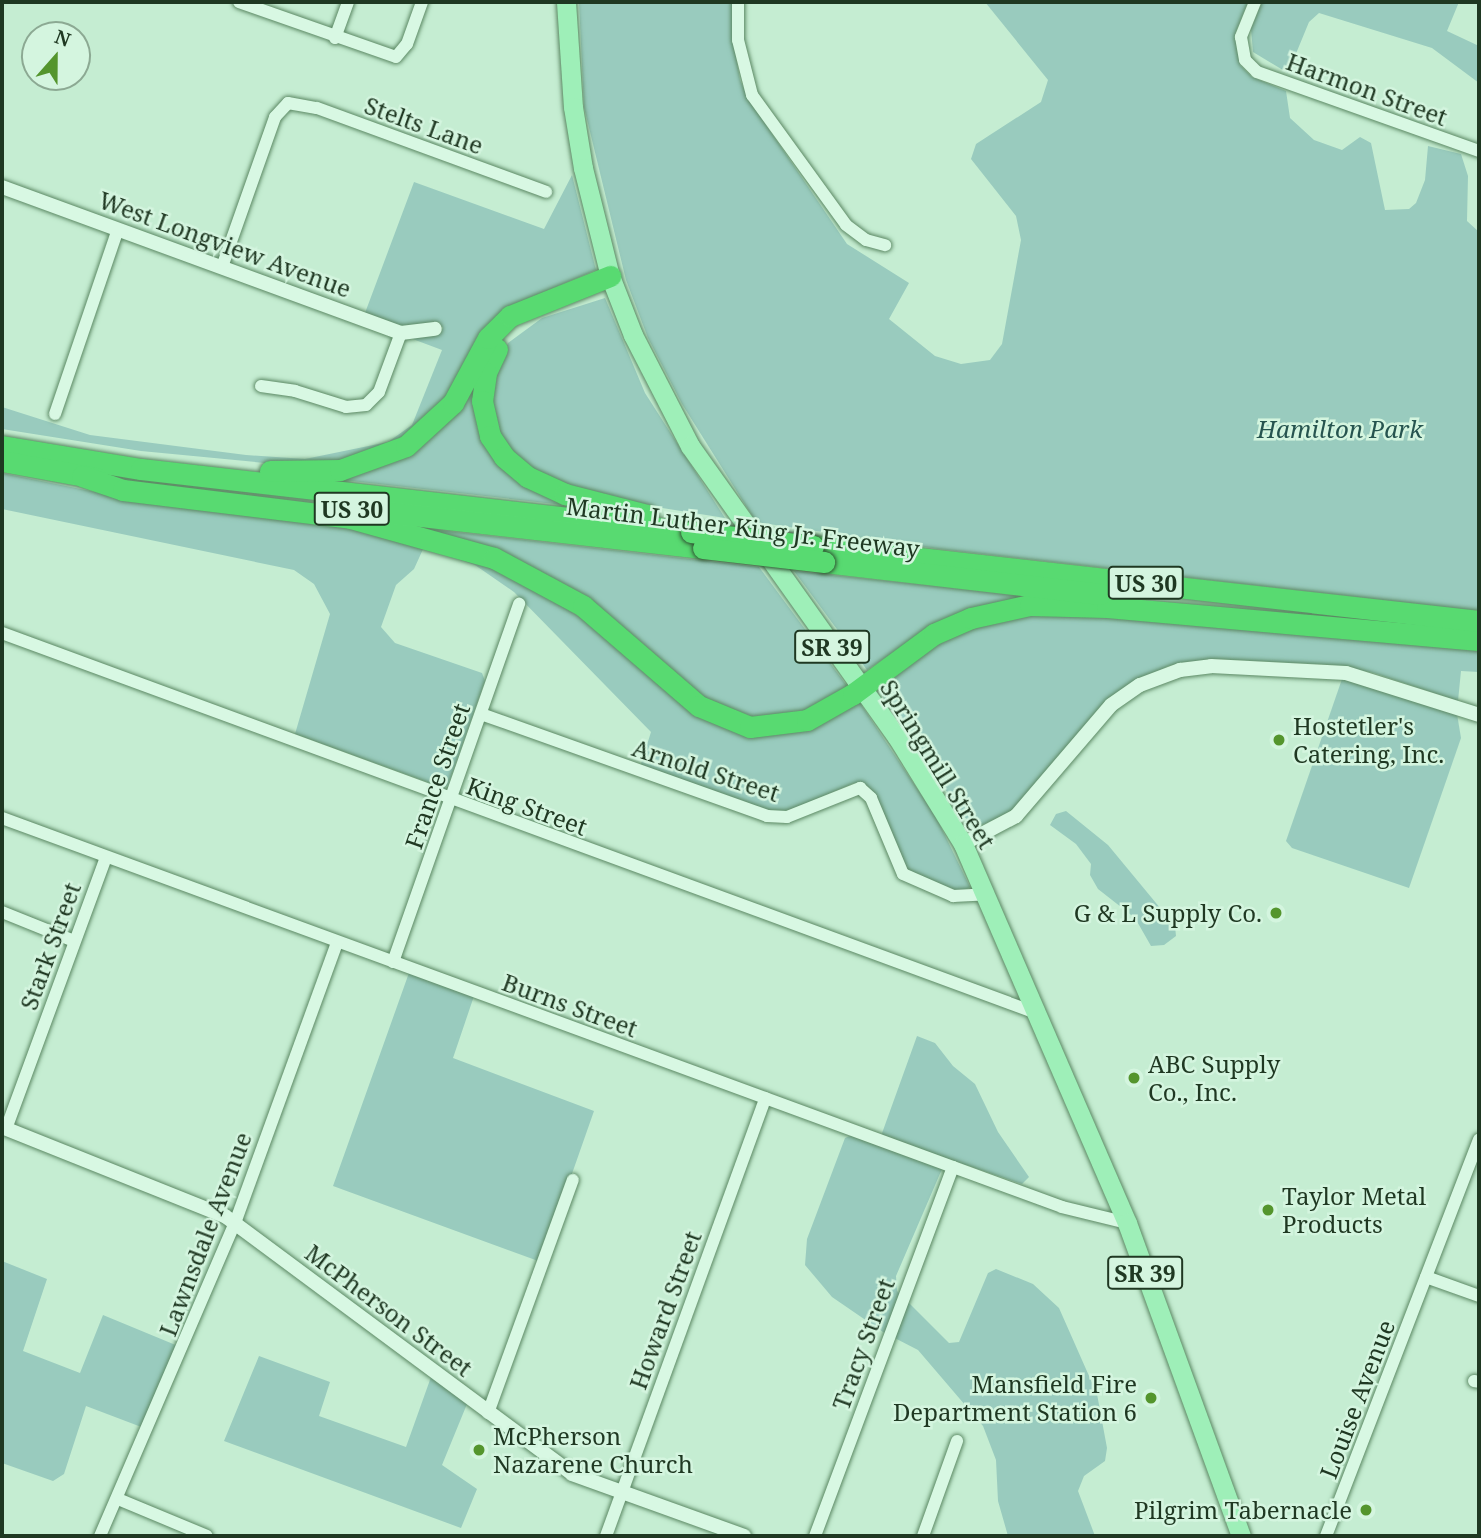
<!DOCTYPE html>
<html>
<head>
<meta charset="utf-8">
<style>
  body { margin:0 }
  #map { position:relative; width:1481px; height:1538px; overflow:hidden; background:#c5edd2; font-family:"Noto Serif",serif }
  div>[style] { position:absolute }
  .green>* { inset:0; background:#99cbbe }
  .roads { filter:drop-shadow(0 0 2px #5b8863) drop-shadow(0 0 2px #5b8863) }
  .minor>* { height:12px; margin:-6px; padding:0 6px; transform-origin:6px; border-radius:6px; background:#d8f8e3 }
  .tertiary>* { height:14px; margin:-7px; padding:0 7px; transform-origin:7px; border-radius:7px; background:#d8f8e3 }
  .primary>* { height:19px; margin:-9.5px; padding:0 9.5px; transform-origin:9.5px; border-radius:9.5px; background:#9eefb8 }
  .motorway>* { height:21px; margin:-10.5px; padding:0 10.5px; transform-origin:10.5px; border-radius:10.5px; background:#58da71 }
  .bridges { filter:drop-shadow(0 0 2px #305533) drop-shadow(0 0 2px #305533) }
  .motorway-bridge>* { height:21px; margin:-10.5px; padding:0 10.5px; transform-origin:10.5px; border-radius:10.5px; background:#58da71 }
  .dots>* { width:19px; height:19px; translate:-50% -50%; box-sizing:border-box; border:4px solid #d4f5df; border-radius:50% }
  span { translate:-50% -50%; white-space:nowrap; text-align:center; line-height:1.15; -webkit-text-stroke:5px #d4f5df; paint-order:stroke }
  .shield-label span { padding:2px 5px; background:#d4f5df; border:2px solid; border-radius:5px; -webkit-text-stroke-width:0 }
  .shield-label { font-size:23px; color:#1f3822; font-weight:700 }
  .street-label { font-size:24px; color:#1f3822 }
  .park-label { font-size:24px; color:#26544f; font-style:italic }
  .poi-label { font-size:24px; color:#1f3822 }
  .left { translate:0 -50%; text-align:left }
  .right { translate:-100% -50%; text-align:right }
  .frame { position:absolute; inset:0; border:4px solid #1f3822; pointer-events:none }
  .north { position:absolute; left:21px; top:21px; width:70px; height:70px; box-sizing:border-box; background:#d4f5df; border:2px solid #8ca993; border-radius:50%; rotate:21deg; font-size:19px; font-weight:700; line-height:28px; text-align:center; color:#1f3822 }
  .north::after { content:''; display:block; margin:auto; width:24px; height:32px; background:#54952d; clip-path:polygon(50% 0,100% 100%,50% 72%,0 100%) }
</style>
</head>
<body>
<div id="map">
  <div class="green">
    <i style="clip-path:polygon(579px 2px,734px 2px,733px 39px,740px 80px,749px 100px,847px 244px,909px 283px,889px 319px,935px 356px,961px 364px,990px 360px,1002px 344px,1021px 240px,1016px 216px,971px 159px,976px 144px,1041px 102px,1048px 80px,985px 2px,1248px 2px,1235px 34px,1240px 65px,1252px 77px,1286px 91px,1290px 118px,1314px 140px,1342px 150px,1360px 137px,1371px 143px,1385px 210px,1409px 209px,1416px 203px,1425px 180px,1428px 146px,1461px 154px,1468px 176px,1467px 221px,1479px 232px,1479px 611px,939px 549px,756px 522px,682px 404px,648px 338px,626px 280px,584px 107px)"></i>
    <i style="clip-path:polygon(1262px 2px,1459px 2px,1447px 31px,1479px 46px,1479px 83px,1432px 48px,1319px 13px,1309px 22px,1288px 73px,1253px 52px,1251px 29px)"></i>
    <i style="clip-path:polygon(572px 175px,596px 270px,511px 306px,430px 421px,364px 459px,286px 465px,141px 451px,2px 429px,2px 407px,90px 435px,246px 455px,305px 459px,388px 442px,412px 425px,442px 350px,410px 338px,440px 334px,443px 328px,439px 322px,402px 327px,365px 313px,414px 182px,544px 229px)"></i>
    <i style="clip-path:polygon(605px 298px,645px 393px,725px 518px,631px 503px,540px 477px,499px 439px,488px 393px,508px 343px,542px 318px)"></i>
    <i style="clip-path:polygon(477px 372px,481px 430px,582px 507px,334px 479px,367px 470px)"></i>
    <i style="clip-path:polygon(2px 473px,120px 497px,327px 523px,390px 535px,503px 567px,760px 735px,801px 729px,858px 700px,936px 817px,970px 887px,960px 893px,910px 875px,865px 786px,854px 783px,787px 812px,766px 812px,640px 767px,651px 732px,514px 592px,475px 565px,424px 547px,414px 569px,396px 585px,381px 627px,395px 643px,482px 673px,485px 681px,448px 785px,444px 788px,295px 734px,330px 614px,314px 584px,294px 570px,2px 509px)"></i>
    <i style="clip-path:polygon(429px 529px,759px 567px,847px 686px,812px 711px,757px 721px,707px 705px,609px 618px)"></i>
    <i style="clip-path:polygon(794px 571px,943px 587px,1029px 597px,906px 644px,867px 670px)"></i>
    <i style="clip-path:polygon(1055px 611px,1479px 651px,1479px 672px,1461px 671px,1458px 701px,1374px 673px,1335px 665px,1215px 659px,1168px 666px,1109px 698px,1027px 796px,1009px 813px,977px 827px,964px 817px,875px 685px,913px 653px,981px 622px)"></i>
    <i style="clip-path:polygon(1342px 679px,1457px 714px,1461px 738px,1409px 888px,1292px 848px,1286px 841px)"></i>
    <i style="clip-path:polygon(1066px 811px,1108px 845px,1175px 926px,1176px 936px,1164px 945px,1151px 946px,1135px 918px,1098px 889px,1090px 875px,1091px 864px,1076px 844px,1050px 825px,1056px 814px)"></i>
    <i style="clip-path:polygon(410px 970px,474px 996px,453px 1058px,594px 1111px,541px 1262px,333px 1186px)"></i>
    <i style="clip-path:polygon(917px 1036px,935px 1043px,953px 1066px,975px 1084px,998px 1132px,1029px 1177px,1022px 1184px,881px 1136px)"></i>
    <i style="clip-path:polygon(852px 1135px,942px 1169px,896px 1276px,897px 1291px,949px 1343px,959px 1342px,988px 1273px,996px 1269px,1033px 1284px,1059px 1308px,1097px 1394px,1107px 1448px,1105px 1461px,1084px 1476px,1078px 1491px,1095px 1536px,1008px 1536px,998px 1501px,996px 1460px,983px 1426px,918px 1350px,883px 1332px,832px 1297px,805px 1265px,807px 1239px,845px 1138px)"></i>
    <i style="clip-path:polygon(2px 1261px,47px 1279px,23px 1351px,80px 1373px,103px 1315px,178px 1346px,144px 1428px,86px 1406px,64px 1474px,53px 1481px,2px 1463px)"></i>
    <i style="clip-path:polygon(259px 1356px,330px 1382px,319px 1416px,406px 1447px,431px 1377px,467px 1404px,442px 1465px,477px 1489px,461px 1528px,224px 1441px)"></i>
  </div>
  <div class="roads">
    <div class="minor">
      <i style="left:239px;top:2px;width:166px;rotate:19.3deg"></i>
      <i style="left:396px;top:57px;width:17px;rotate:-50deg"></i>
      <i style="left:407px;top:44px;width:45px;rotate:-70.3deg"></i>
      <i style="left:738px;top:2px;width:38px;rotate:90deg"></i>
      <i style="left:738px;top:40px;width:57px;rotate:75.7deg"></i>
      <i style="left:752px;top:95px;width:160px;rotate:54.1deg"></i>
      <i style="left:846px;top:225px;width:25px;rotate:37deg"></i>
      <i style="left:866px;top:240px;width:20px;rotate:15deg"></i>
      <i style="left:1255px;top:2px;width:38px;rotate:112deg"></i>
      <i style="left:1241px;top:37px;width:23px;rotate:80deg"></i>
      <i style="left:1245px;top:60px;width:17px;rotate:45deg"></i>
      <i style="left:1257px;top:72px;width:236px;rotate:19.6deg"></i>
      <i style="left:335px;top:38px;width:38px;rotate:-70deg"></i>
      <i style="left:222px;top:267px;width:159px;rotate:-70.5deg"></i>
      <i style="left:275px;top:117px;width:19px;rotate:-47deg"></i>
      <i style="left:288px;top:103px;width:29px;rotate:10deg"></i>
      <i style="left:317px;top:108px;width:244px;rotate:20.1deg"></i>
      <i style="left:261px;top:386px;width:34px;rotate:8deg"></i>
      <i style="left:295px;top:391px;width:53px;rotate:17.4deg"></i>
      <i style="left:346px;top:407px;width:20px;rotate:-6deg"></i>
      <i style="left:366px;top:405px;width:18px;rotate:-45deg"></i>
      <i style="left:379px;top:392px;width:63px;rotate:-69.6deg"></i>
      <i style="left:55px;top:414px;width:195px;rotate:-71.2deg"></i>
      <i style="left:2px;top:633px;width:1105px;rotate:20.17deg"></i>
      <i style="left:481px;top:714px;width:304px;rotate:19.6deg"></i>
      <i style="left:767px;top:816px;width:20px;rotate:3deg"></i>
      <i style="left:787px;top:817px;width:79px;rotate:-21.7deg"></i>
      <i style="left:860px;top:788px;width:15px;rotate:42deg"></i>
      <i style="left:871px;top:798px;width:82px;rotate:67.2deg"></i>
      <i style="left:903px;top:874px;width:55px;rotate:23.7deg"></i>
      <i style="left:953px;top:896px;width:34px;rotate:-3deg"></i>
      <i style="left:2px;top:818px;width:1129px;rotate:20.15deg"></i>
      <i style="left:1062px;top:1207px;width:67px;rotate:13.8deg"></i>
      <i style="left:2px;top:912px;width:78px;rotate:21.9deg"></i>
      <i style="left:393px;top:962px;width:380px;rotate:-70.6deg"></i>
      <i style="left:6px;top:1129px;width:290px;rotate:-69.8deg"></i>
      <i style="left:1426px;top:1277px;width:56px;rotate:19.7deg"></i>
      <i style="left:1474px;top:1381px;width:5px;rotate:11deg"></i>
      <i style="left:488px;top:1413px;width:248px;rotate:-70deg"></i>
      <i style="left:118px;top:1499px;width:96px;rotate:22.6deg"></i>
      <i style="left:100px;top:1536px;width:341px;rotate:-66.7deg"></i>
      <i style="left:235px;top:1223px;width:299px;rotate:-70deg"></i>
      <i style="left:606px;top:1536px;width:466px;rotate:-70deg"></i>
      <i style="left:815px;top:1536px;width:394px;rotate:-69.5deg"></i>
      <i style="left:923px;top:1536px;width:101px;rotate:-70.3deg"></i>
      <i style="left:1326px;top:1536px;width:425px;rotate:-68.9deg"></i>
    </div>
    <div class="tertiary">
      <i style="left:2px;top:187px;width:425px;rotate:20.1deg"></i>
      <i style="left:401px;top:333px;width:34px;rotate:-7deg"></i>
      <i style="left:963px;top:844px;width:60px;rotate:-27.8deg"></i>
      <i style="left:1016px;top:816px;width:146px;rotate:-49.4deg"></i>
      <i style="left:1111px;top:705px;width:35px;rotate:-35deg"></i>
      <i style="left:1140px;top:685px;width:43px;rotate:-20.6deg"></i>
      <i style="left:1180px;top:670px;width:31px;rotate:-7deg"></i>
      <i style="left:1211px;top:666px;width:135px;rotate:3deg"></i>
      <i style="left:1346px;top:673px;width:139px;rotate:17.5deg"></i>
      <i style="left:2px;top:1127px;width:240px;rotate:21.8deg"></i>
      <i style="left:225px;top:1216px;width:432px;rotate:36.6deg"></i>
      <i style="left:572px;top:1474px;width:183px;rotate:19.8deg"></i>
    </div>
    <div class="primary">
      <i style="left:566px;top:2px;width:105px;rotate:86.2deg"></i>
      <i style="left:573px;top:107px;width:62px;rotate:80.7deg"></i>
      <i style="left:583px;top:168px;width:111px;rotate:76deg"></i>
      <i style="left:610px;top:276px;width:63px;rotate:68.7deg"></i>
      <i style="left:633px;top:335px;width:125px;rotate:62.8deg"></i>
      <i style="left:690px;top:446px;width:357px;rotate:54.6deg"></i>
      <i style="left:897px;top:737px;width:126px;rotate:58.3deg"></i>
      <i style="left:963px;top:844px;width:413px;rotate:66.6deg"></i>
      <i style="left:1127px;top:1223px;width:333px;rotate:70deg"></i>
    </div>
    <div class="motorway">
      <i style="left:497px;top:349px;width:26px;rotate:115deg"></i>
      <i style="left:486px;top:373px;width:28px;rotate:98deg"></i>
      <i style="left:482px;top:401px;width:36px;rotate:77deg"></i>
      <i style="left:490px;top:436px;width:25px;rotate:56deg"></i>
      <i style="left:504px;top:457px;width:31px;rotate:40deg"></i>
      <i style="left:528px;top:477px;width:41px;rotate:24.7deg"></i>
      <i style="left:565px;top:494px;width:85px;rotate:14.4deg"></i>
      <i style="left:2px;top:446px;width:141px;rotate:9.4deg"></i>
      <i style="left:141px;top:469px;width:554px;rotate:6.53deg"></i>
      <i style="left:2px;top:461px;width:96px;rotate:10.3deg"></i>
      <i style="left:270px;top:471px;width:70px;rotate:-0.8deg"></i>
      <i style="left:340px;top:470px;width:70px;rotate:-20deg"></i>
      <i style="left:406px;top:446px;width:64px;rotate:-42.5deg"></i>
      <i style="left:453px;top:403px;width:74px;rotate:-61.7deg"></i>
      <i style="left:488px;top:338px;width:31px;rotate:-45deg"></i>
      <i style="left:510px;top:316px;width:108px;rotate:-21.8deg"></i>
      <i style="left:82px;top:476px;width:43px;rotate:18.9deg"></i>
      <i style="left:123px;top:490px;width:229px;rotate:7deg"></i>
      <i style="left:350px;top:518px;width:149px;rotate:15.5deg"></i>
      <i style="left:494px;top:558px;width:101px;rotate:28.3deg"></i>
      <i style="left:583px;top:606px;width:153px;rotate:40.8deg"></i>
      <i style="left:699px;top:706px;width:55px;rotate:22.4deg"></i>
      <i style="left:750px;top:727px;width:57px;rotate:-7deg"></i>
      <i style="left:807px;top:720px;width:53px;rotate:-29.5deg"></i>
      <i style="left:853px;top:694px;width:101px;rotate:-36.5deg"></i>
      <i style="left:934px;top:634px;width:40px;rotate:-23.4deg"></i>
      <i style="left:971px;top:618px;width:60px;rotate:-12.4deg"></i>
      <i style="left:1030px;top:605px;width:77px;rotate:1.5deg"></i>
      <i style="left:1107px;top:607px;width:373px;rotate:5.1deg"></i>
      <i style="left:368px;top:510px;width:337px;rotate:6.5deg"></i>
      <i style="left:813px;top:546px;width:670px;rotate:6.43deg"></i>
      <i style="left:824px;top:562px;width:278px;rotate:6.6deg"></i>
    </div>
  </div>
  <div class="bridges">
    <div class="motorway-bridge">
      <i style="left:691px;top:532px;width:123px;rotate:6.5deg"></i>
      <i style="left:703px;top:548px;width:122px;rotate:6.6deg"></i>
    </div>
  </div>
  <div class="dots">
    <i style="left:1279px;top:740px;background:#54952d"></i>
    <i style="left:1276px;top:913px;background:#54952d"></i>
    <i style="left:1134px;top:1078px;background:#54952d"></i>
    <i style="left:1268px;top:1210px;background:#54952d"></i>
    <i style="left:1151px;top:1398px;background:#54952d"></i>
    <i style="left:479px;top:1450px;background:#54952d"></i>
    <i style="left:1366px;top:1510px;background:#54952d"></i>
  </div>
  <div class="shield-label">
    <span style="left:352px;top:509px">US 30</span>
    <span style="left:1146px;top:583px">US 30</span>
    <span style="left:832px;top:647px">SR 39</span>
    <span style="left:1145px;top:1273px">SR 39</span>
  </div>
  <div class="street-label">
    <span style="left:1367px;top:89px;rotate:20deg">Harmon Street</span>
    <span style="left:424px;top:125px;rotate:20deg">Stelts Lane</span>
    <span style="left:225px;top:244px;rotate:20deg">West Longview Avenue</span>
    <span style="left:743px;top:527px;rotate:7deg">Martin Luther King Jr. Freeway</span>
    <span style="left:938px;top:764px;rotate:58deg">Springmill Street</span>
    <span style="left:706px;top:770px;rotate:18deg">Arnold Street</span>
    <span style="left:437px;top:776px;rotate:-71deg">France Street</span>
    <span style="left:527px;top:806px;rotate:20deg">King Street</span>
    <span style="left:50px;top:946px;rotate:-70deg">Stark Street</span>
    <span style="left:570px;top:1005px;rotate:20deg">Burns Street</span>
    <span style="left:205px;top:1234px;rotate:-69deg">Lawnsdale Avenue</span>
    <span style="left:389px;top:1310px;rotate:37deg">McPherson Street</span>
    <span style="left:665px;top:1310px;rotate:-70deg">Howard Street</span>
    <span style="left:863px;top:1344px;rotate:-70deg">Tracy Street</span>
    <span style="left:1357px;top:1399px;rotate:-69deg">Louise Avenue</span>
  </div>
  <div class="park-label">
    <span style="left:1340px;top:429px">Hamilton Park</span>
  </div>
  <div class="poi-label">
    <span class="left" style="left:1293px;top:740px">Hostetler's<br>Catering, Inc.</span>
    <span class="right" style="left:1262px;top:913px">G &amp; L Supply Co.</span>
    <span class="left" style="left:1148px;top:1078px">ABC Supply<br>Co., Inc.</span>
    <span class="left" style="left:1282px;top:1210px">Taylor Metal<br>Products</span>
    <span class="right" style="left:1137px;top:1398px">Mansfield Fire<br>Department Station 6</span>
    <span class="left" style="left:493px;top:1450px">McPherson<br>Nazarene Church</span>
    <span class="right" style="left:1352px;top:1510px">Pilgrim Tabernacle</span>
  </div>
  <div class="frame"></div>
  <div class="north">N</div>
</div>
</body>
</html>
